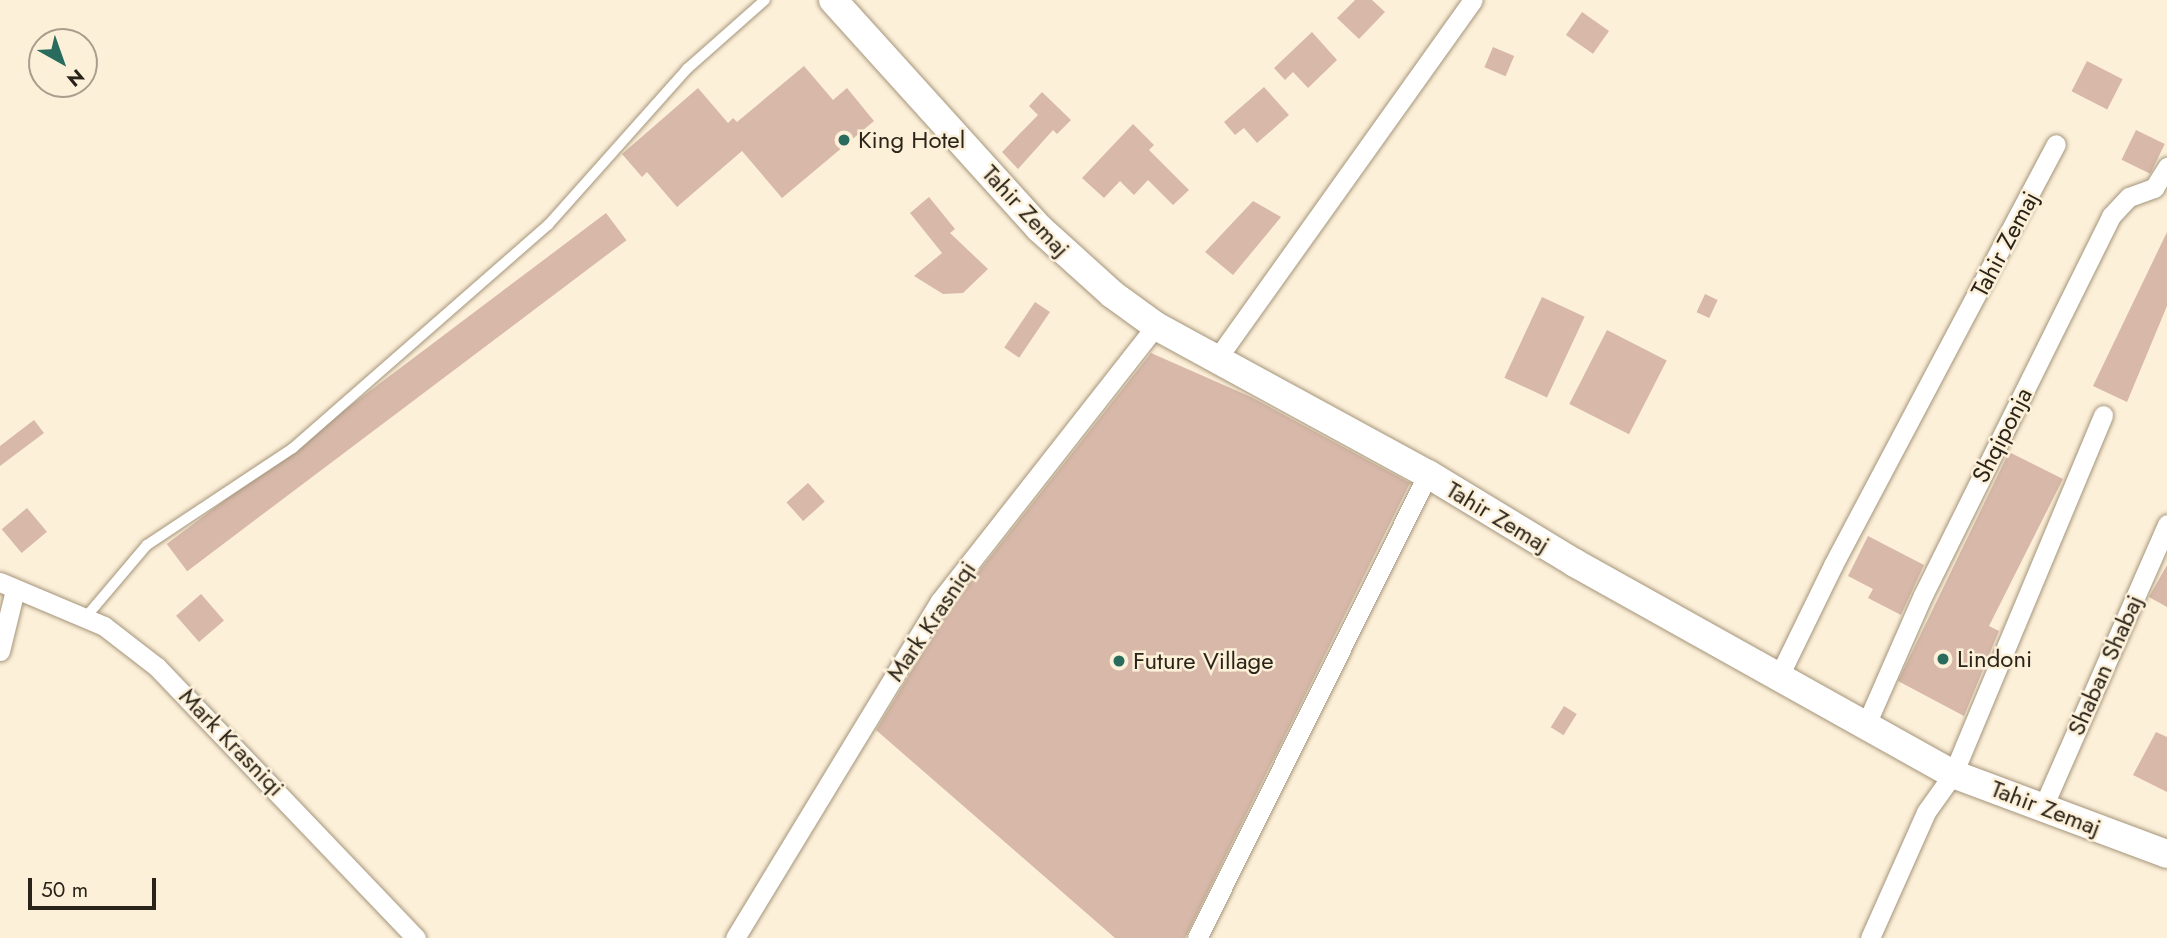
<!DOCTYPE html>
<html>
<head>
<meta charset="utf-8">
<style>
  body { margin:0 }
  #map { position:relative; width:2167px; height:938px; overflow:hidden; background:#fdf0d9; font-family:Jost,sans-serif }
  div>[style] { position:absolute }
  .building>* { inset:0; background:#d7b8a9; transform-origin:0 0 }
  .roads { filter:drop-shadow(0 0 2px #a4957b) drop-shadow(0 0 2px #a4957b) }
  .service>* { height:10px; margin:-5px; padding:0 5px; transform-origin:5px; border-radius:5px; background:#fff }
  .minor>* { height:19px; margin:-9.5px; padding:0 9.5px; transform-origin:9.5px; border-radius:9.5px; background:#fff }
  .secondary>* { height:28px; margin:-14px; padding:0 14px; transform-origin:14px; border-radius:14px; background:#fff }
  .dots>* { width:19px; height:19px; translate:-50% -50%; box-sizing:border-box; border:4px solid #fdf0d9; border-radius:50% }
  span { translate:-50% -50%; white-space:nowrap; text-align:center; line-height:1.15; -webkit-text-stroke:5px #fdf0d9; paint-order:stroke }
  .poi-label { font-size:24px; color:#292319 }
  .left { translate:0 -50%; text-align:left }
  .street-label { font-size:24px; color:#292319 }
  .north { position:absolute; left:28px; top:28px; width:70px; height:70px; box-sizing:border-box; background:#fdf0d9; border:2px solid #a89e8c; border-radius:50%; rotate:140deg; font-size:19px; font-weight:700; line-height:28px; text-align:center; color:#292319 }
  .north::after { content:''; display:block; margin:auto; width:24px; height:32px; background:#296c5e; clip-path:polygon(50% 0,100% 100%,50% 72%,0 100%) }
  .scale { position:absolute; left:28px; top:878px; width:128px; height:32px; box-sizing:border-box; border:4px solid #292319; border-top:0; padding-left:9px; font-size:21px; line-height:24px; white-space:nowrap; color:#292319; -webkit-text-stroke:5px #fdf0d9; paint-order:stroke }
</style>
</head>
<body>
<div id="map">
  <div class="building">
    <i style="clip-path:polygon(1355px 0,1372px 0,1385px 12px,1359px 39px,1337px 18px)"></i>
    <i style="left:1582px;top:12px;width:33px;height:28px;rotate:35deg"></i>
    <i style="clip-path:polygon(1312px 32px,1337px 60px,1308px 88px,1293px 72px,1285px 80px,1274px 68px)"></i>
    <i style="left:1493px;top:47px;width:23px;height:22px;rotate:23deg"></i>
    <i style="left:2087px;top:61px;width:40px;height:34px;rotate:27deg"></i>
    <i style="clip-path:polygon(804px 66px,833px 100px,847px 88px,874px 121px,782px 198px,742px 151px,677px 207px,647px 172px,642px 177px,622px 154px,698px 88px,728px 123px,733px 118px,737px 122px)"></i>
    <i style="clip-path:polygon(1264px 87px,1289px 115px,1257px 143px,1244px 128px,1235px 135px,1224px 122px)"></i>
    <i style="clip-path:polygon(1042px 92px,1071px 120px,1057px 134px,1053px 130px,1018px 169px,1002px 152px,1038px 115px,1029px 106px)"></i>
    <i style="clip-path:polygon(1133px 124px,1154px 145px,1149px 150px,1189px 190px,1173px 205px,1148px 180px,1134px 195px,1120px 181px,1104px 198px,1082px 178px)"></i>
    <i style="left:2136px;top:130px;width:32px;height:33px;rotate:26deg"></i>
    <i style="clip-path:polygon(929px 197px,955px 229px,950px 233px,988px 269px,963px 293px,943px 294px,914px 276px,942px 253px,910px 213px)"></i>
    <i style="clip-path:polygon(1253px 201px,1281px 217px,1233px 275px,1205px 252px)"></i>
    <i style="left:606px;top:213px;width:34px;height:550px;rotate:53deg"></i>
    <i style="clip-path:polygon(2167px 232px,2167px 306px,2127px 402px,2093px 386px)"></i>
    <i style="left:1705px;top:294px;width:14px;height:20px;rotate:25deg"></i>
    <i style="left:1542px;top:297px;width:47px;height:89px;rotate:25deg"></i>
    <i style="left:1035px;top:302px;width:18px;height:55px;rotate:34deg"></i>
    <i style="left:1607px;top:330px;width:67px;height:83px;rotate:27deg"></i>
    <i style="clip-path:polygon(1151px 353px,1251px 397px,1410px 483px,1185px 938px,1115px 938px,876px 730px,950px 608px)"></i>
    <i style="clip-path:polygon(34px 420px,44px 433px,0 466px,0 446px)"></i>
    <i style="clip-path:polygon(2009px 452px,2063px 479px,1989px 626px,1999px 631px,1964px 716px,1898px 681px)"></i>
    <i style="left:808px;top:483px;width:25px;height:29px;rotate:48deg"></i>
    <i style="left:27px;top:508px;width:31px;height:33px;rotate:50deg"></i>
    <i style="clip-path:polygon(1868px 536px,1924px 565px,1901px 615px,1868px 598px,1873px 589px,1848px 576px)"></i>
    <i style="clip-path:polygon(2167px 565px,2167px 607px,2149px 597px)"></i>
    <i style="left:201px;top:594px;width:35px;height:33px;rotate:49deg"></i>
    <i style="left:1564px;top:706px;width:15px;height:25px;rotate:32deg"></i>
    <i style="clip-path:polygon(2156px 732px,2167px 737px,2167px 792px,2133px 775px)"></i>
  </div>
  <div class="roads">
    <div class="service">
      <i style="left:85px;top:618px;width:96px;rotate:-49.7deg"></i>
      <i style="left:147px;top:545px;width:175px;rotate:-33.6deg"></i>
      <i style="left:293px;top:448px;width:339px;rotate:-41.2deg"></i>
      <i style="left:548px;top:225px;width:209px;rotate:-48.3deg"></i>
      <i style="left:687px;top:69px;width:104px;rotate:-41.5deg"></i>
    </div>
    <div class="minor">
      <i style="left:1216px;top:360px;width:442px;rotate:-54.5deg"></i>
      <i style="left:0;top:582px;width:113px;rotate:22.9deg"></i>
      <i style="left:104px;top:626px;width:67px;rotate:37.7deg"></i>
      <i style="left:157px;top:667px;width:375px;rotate:46.3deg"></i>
      <i style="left:0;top:651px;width:63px;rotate:-76.2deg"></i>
      <i style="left:1778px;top:678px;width:126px;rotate:-64deg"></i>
      <i style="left:1833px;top:565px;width:476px;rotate:-62.1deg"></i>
      <i style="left:1865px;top:727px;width:144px;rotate:-66.3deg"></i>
      <i style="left:1923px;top:595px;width:423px;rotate:-63.6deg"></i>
      <i style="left:2111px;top:216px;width:26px;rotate:-47deg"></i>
      <i style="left:2129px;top:197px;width:27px;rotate:-20deg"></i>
      <i style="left:2154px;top:188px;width:25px;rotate:-58deg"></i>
      <i style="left:2043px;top:807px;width:309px;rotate:-66.3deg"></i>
      <i style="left:735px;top:938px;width:394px;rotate:-58.7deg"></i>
      <i style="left:940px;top:601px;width:350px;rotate:-51.9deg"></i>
      <i style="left:1197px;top:938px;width:518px;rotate:-63.53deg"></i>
      <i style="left:1870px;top:938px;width:138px;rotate:-66deg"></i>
      <i style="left:1926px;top:812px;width:47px;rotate:-54.6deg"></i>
      <i style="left:1953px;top:774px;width:389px;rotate:-67.3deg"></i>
    </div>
    <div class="secondary">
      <i style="left:833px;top:0;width:307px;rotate:47.9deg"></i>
      <i style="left:1039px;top:228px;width:98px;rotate:42.1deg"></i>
      <i style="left:1112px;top:294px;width:54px;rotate:36deg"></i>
      <i style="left:1156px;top:326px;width:310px;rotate:28.6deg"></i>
      <i style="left:1428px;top:474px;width:172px;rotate:31.2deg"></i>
      <i style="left:1575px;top:563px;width:433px;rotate:29.2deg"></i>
      <i style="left:1953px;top:774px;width:228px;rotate:20.5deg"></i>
    </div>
  </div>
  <div class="dots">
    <i style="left:844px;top:140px;background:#296c5e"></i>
    <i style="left:1943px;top:659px;background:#296c5e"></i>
    <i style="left:1119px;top:661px;background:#296c5e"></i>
  </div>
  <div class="poi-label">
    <span class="left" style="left:858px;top:140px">King Hotel</span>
    <span class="left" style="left:1957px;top:659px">Lindoni</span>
    <span class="left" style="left:1133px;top:661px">Future Village</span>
  </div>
  <div class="street-label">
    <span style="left:1026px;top:211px;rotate:47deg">Tahir Zemaj</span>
    <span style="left:2005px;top:244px;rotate:-62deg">Tahir Zemaj</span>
    <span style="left:2002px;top:435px;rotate:-63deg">Shqiponja</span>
    <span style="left:1498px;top:517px;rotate:31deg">Tahir Zemaj</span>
    <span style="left:931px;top:621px;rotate:-56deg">Mark Krasniqi</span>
    <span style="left:2105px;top:665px;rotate:-66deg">Shaban Shabaj</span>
    <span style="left:232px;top:742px;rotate:46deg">Mark Krasniqi</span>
    <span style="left:2046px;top:808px;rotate:21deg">Tahir Zemaj</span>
  </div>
  <div class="north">N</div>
  <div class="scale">50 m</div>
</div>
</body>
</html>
